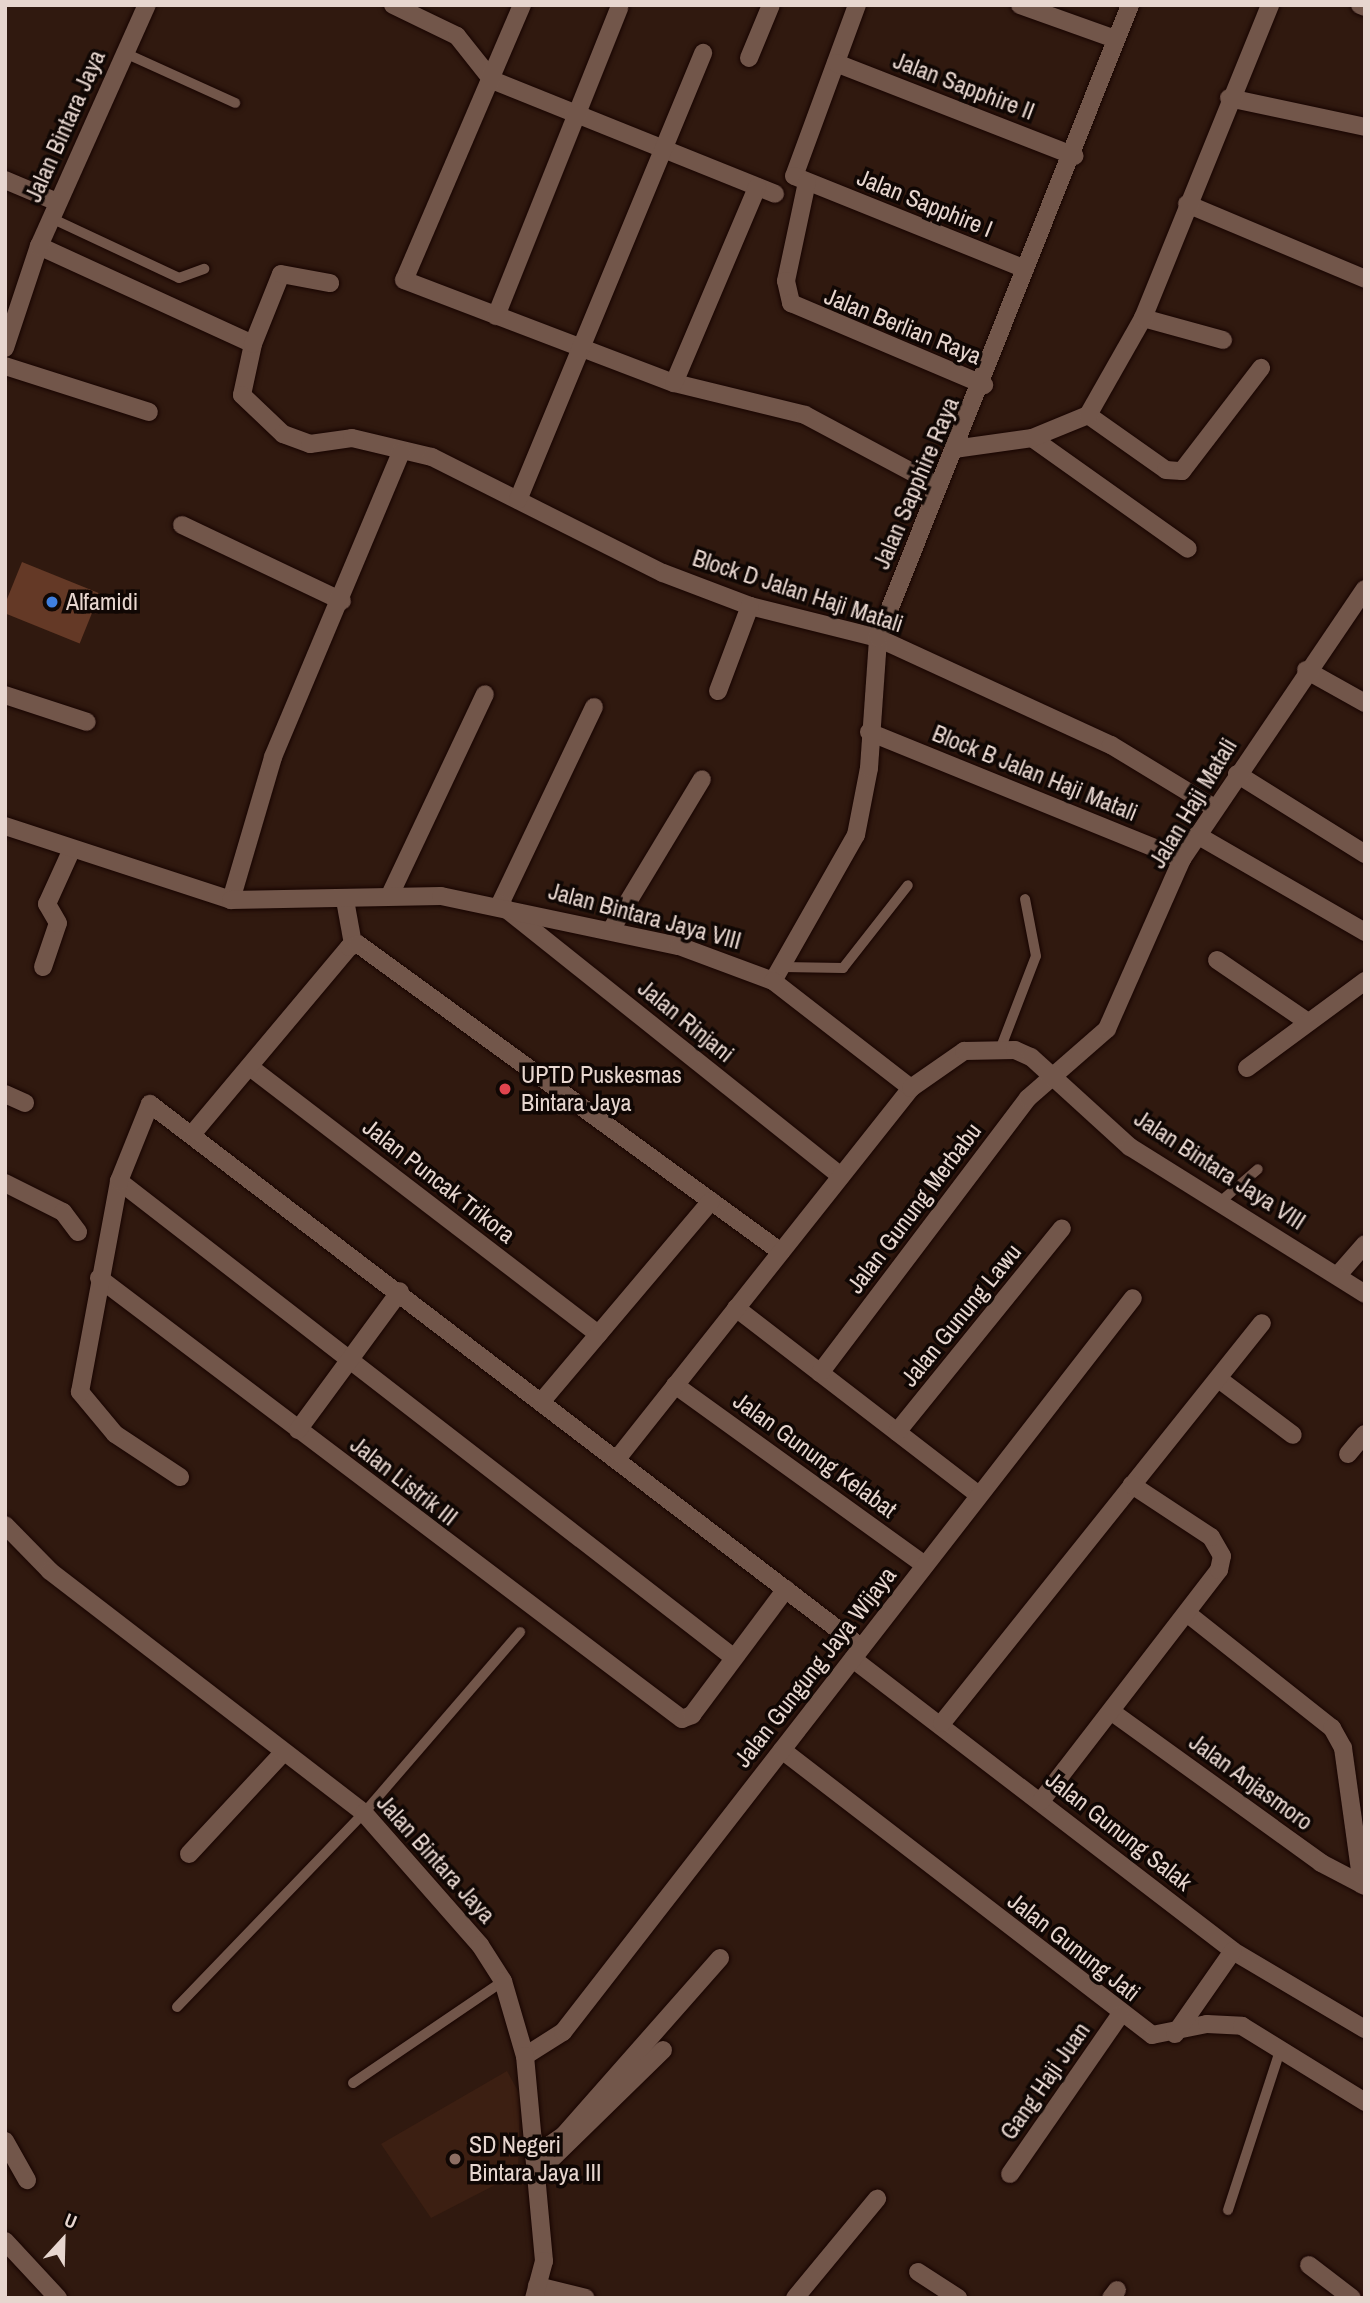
<!DOCTYPE html>
<html>
<head>
<meta charset="utf-8">
<style>
  body { margin:0 }
  #map { position:relative; width:1370px; height:2303px; overflow:hidden; background:#30190f; font-family:"Archivo Narrow",sans-serif }
  div>[style] { position:absolute }
  .built>* { inset:0; background:#3c1f12 }
  .building>* { inset:0; background:#643926; transform-origin:0 0 }
  .roads { filter:drop-shadow(0 0 2px #170400) drop-shadow(0 0 2px #170400) }
  .lane>* { height:10px; margin:-5px; padding:0 5px; transform-origin:5px; border-radius:5px; background:#72564a }
  .street>* { height:18px; margin:-9px; padding:0 9px; transform-origin:9px; border-radius:9px; background:#72564a }
  .secondary>* { height:18px; margin:-9px; padding:0 9px; transform-origin:9px; border-radius:9px; background:#72564a }
  .dots>* { width:19px; height:19px; translate:-50% -50%; box-sizing:border-box; border:4px solid #100704; border-radius:50% }
  span { translate:-50% -50%; white-space:nowrap; text-align:center; line-height:1.15; -webkit-text-stroke:7px #100704; paint-order:stroke }
  .street-label { font-size:24px; color:#e7d6cf }
  .poi-label { font-size:24px; color:#e7d6cf }
  .left { translate:0 -50%; text-align:left }
  .frame { position:absolute; inset:0; border:7px solid #e7d6cf; pointer-events:none }
  .north { position:absolute; left:28px; top:2205px; width:70px; height:70px; -webkit-text-stroke:5px #100704; paint-order:stroke; rotate:22deg; font-size:19px; font-weight:700; line-height:28px; text-align:center; color:#e7d6cf }
  .north::after { content:''; display:block; margin:auto; width:24px; height:32px; background:#e7d6cf; clip-path:polygon(50% 0,100% 100%,50% 72%,0 100%) }
</style>
</head>
<body>
<div id="map">
  <div class="built">
    <i style="clip-path:polygon(507px 2071px,520px 2095px,518px 2173px,431px 2218px,381px 2144px)"></i>
  </div>
  <div class="building">
    <i style="left:22px;top:562px;width:84px;height:54px;rotate:22deg"></i>
  </div>
  <div class="roads">
    <div class="lane">
      <i style="left:125px;top:53px;width:121px;rotate:24.4deg"></i>
      <i style="left:51px;top:218px;width:141px;rotate:25.1deg"></i>
      <i style="left:179px;top:278px;width:27px;rotate:-20deg"></i>
      <i style="left:783px;top:967px;width:60px;rotate:1deg"></i>
      <i style="left:843px;top:968px;width:105px;rotate:-51.9deg"></i>
      <i style="left:1001px;top:1047px;width:97px;rotate:-69deg"></i>
      <i style="left:1036px;top:956px;width:58px;rotate:-100.9deg"></i>
      <i style="left:1220px;top:1202px;width:50px;rotate:-41deg"></i>
      <i style="left:177px;top:2007px;width:269px;rotate:-46.1deg"></i>
      <i style="left:364px;top:1813px;width:239px;rotate:-49.2deg"></i>
      <i style="left:353px;top:2083px;width:181px;rotate:-34.2deg"></i>
      <i style="left:1228px;top:2210px;width:170px;rotate:-71.9deg"></i>
    </div>
    <div class="street">
      <i style="left:393px;top:5px;width:71px;rotate:25.8deg"></i>
      <i style="left:457px;top:36px;width:56px;rotate:51.5deg"></i>
      <i style="left:492px;top:80px;width:305px;rotate:21.9deg"></i>
      <i style="left:522px;top:5px;width:299px;rotate:113.2deg"></i>
      <i style="left:404px;top:280px;width:289px;rotate:20.9deg"></i>
      <i style="left:674px;top:383px;width:135px;rotate:13.7deg"></i>
      <i style="left:805px;top:415px;width:151px;rotate:28.1deg"></i>
      <i style="left:857px;top:5px;width:182px;rotate:110.2deg"></i>
      <i style="left:794px;top:176px;width:249px;rotate:21.9deg"></i>
      <i style="left:1020px;top:5px;width:101px;rotate:19.7deg"></i>
      <i style="left:1360px;top:5px;width:5px;rotate:22deg"></i>
      <i style="left:749px;top:58px;width:57px;rotate:-67.5deg"></i>
      <i style="left:836px;top:63px;width:256px;rotate:21.3deg"></i>
      <i style="left:1229px;top:98px;width:139px;rotate:12deg"></i>
      <i style="left:5px;top:180px;width:56px;rotate:22.9deg"></i>
      <i style="left:807px;top:182px;width:101px;rotate:102deg"></i>
      <i style="left:786px;top:281px;width:23px;rotate:77deg"></i>
      <i style="left:791px;top:303px;width:210px;rotate:23deg"></i>
      <i style="left:1187px;top:204px;width:193px;rotate:22.8deg"></i>
      <i style="left:39px;top:246px;width:235px;rotate:24.6deg"></i>
      <i style="left:253px;top:344px;width:52px;rotate:102.2deg"></i>
      <i style="left:242px;top:395px;width:57px;rotate:43.6deg"></i>
      <i style="left:283px;top:434px;width:29px;rotate:20deg"></i>
      <i style="left:310px;top:444px;width:42px;rotate:-8.1deg"></i>
      <i style="left:352px;top:438px;width:82px;rotate:13.4deg"></i>
      <i style="left:432px;top:457px;width:258px;rotate:26.7deg"></i>
      <i style="left:663px;top:573px;width:93px;rotate:20.8deg"></i>
      <i style="left:750px;top:606px;width:132px;rotate:14deg"></i>
      <i style="left:878px;top:638px;width:256px;rotate:24.7deg"></i>
      <i style="left:1111px;top:745px;width:119px;rotate:31.3deg"></i>
      <i style="left:496px;top:316px;width:332px;rotate:-68.2deg"></i>
      <i style="left:1143px;top:318px;width:83px;rotate:15.4deg"></i>
      <i style="left:253px;top:344px;width:75px;rotate:-68.2deg"></i>
      <i style="left:281px;top:274px;width:50px;rotate:10.4deg"></i>
      <i style="left:5px;top:366px;width:151px;rotate:17.7deg"></i>
      <i style="left:674px;top:383px;width:213px;rotate:-67deg"></i>
      <i style="left:1088px;top:415px;width:95px;rotate:35.2deg"></i>
      <i style="left:1166px;top:470px;width:16px;rotate:4deg"></i>
      <i style="left:1182px;top:471px;width:130px;rotate:-52.5deg"></i>
      <i style="left:1032px;top:438px;width:191px;rotate:35.4deg"></i>
      <i style="left:954px;top:449px;width:79px;rotate:-8deg"></i>
      <i style="left:1032px;top:438px;width:61px;rotate:-22.3deg"></i>
      <i style="left:1088px;top:415px;width:112px;rotate:-60.4deg"></i>
      <i style="left:1143px;top:318px;width:338px;rotate:-67.9deg"></i>
      <i style="left:518px;top:500px;width:484px;rotate:-67.5deg"></i>
      <i style="left:182px;top:525px;width:177px;rotate:25.4deg"></i>
      <i style="left:1306px;top:670px;width:68px;rotate:29.2deg"></i>
      <i style="left:718px;top:691px;width:91px;rotate:-69.4deg"></i>
      <i style="left:5px;top:695px;width:86px;rotate:18.2deg"></i>
      <i style="left:594px;top:707px;width:218px;rotate:115.5deg"></i>
      <i style="left:500px;top:904px;width:436px;rotate:38.6deg"></i>
      <i style="left:869px;top:732px;width:338px;rotate:22.1deg"></i>
      <i style="left:1237px;top:774px;width:151px;rotate:32deg"></i>
      <i style="left:1197px;top:835px;width:194px;rotate:30deg"></i>
      <i style="left:390px;top:895px;width:222px;rotate:-64.7deg"></i>
      <i style="left:231px;top:900px;width:149px;rotate:-73.6deg"></i>
      <i style="left:273px;top:757px;width:331px;rotate:-67.2deg"></i>
      <i style="left:345px;top:900px;width:45px;rotate:79.7deg"></i>
      <i style="left:611px;top:930px;width:176px;rotate:-58.9deg"></i>
      <i style="left:1217px;top:960px;width:110px;rotate:34.3deg"></i>
      <i style="left:43px;top:967px;width:46px;rotate:-71.2deg"></i>
      <i style="left:58px;top:923px;width:22px;rotate:-120deg"></i>
      <i style="left:47px;top:904px;width:60px;rotate:-65.6deg"></i>
      <i style="left:773px;top:981px;width:168px;rotate:-60.4deg"></i>
      <i style="left:856px;top:835px;width:68px;rotate:-79deg"></i>
      <i style="left:869px;top:768px;width:130px;rotate:-86deg"></i>
      <i style="left:878px;top:638px;width:681px;rotate:-68.29deg"></i>
      <i style="left:250px;top:1067px;width:439px;rotate:37.5deg"></i>
      <i style="left:1247px;top:1068px;width:147px;rotate:-36.4deg"></i>
      <i style="left:5px;top:1094px;width:22px;rotate:24deg"></i>
      <i style="left:194px;top:1132px;width:241px;rotate:-50deg"></i>
      <i style="left:349px;top:947px;width:9px;rotate:-18deg"></i>
      <i style="left:358px;top:944px;width:523px;rotate:36.06deg"></i>
      <i style="left:119px;top:1181px;width:777px;rotate:37.78deg"></i>
      <i style="left:5px;top:1183px;width:65px;rotate:26.6deg"></i>
      <i style="left:63px;top:1212px;width:25px;rotate:53deg"></i>
      <i style="left:1338px;top:1275px;width:41px;rotate:-48.9deg"></i>
      <i style="left:99px;top:1278px;width:731px;rotate:37.11deg"></i>
      <i style="left:682px;top:1719px;width:11px;rotate:-22deg"></i>
      <i style="left:692px;top:1715px;width:157px;rotate:-53.3deg"></i>
      <i style="left:736px;top:1308px;width:307px;rotate:37.6deg"></i>
      <i style="left:820px;top:1373px;width:345px;rotate:-52.9deg"></i>
      <i style="left:1028px;top:1098px;width:105px;rotate:-41.1deg"></i>
      <i style="left:1107px;top:1029px;width:186px;rotate:-66.2deg"></i>
      <i style="left:1182px;top:859px;width:326px;rotate:-55.9deg"></i>
      <i style="left:1220px;top:1380px;width:91px;rotate:37deg"></i>
      <i style="left:675px;top:1385px;width:308px;rotate:35.8deg"></i>
      <i style="left:542px;top:1401px;width:262px;rotate:-49.8deg"></i>
      <i style="left:298px;top:1430px;width:172px;rotate:-53.7deg"></i>
      <i style="left:897px;top:1432px;width:262px;rotate:-51deg"></i>
      <i style="left:1348px;top:1454px;width:26px;rotate:-50deg"></i>
      <i style="left:617px;top:1459px;width:473px;rotate:-51.6deg"></i>
      <i style="left:180px;top:1477px;width:78px;rotate:-146.5deg"></i>
      <i style="left:115px;top:1434px;width:55px;rotate:-129.8deg"></i>
      <i style="left:80px;top:1392px;width:215px;rotate:-79.5deg"></i>
      <i style="left:119px;top:1181px;width:83px;rotate:-68.1deg"></i>
      <i style="left:150px;top:1104px;width:895px;rotate:37.37deg"></i>
      <i style="left:1188px;top:1614px;width:184px;rotate:38.4deg"></i>
      <i style="left:1332px;top:1728px;width:23px;rotate:61deg"></i>
      <i style="left:1343px;top:1748px;width:138px;rotate:82.1deg"></i>
      <i style="left:853px;top:1659px;width:479px;rotate:37.5deg"></i>
      <i style="left:1233px;top:1951px;width:153px;rotate:30.6deg"></i>
      <i style="left:1112px;top:1712px;width:258px;rotate:35.8deg"></i>
      <i style="left:1321px;top:1863px;width:50px;rotate:27.6deg"></i>
      <i style="left:942px;top:1723px;width:512px;rotate:-51.34deg"></i>
      <i style="left:782px;top:1750px;width:467px;rotate:37.6deg"></i>
      <i style="left:1152px;top:2035px;width:56px;rotate:-11.3deg"></i>
      <i style="left:1207px;top:2024px;width:35px;rotate:3deg"></i>
      <i style="left:1242px;top:2026px;width:145px;rotate:31.7deg"></i>
      <i style="left:1041px;top:1801px;width:292px;rotate:-52.4deg"></i>
      <i style="left:1219px;top:1570px;width:14px;rotate:-78deg"></i>
      <i style="left:1222px;top:1556px;width:22px;rotate:-120deg"></i>
      <i style="left:1211px;top:1537px;width:95px;rotate:-146.6deg"></i>
      <i style="left:189px;top:1854px;width:138px;rotate:-47.1deg"></i>
      <i style="left:1175px;top:2034px;width:101px;rotate:-55.1deg"></i>
      <i style="left:525px;top:2056px;width:45px;rotate:-32.3deg"></i>
      <i style="left:563px;top:2032px;width:929px;rotate:-52.17deg"></i>
      <i style="left:5px;top:2141px;width:45px;rotate:60.6deg"></i>
      <i style="left:534px;top:2156px;width:37px;rotate:-35deg"></i>
      <i style="left:564px;top:2135px;width:236px;rotate:-48.6deg"></i>
      <i style="left:537px;top:2173px;width:176px;rotate:-44.3deg"></i>
      <i style="left:1010px;top:2174px;width:193px;rotate:-55.3deg"></i>
      <i style="left:5px;top:2241px;width:78px;rotate:47.1deg"></i>
      <i style="left:1309px;top:2265px;width:54px;rotate:37.5deg"></i>
      <i style="left:918px;top:2272px;width:48px;rotate:33deg"></i>
      <i style="left:537px;top:2286px;width:50px;rotate:13.8deg"></i>
      <i style="left:795px;top:2298px;width:129px;rotate:-50.4deg"></i>
      <i style="left:1111px;top:2298px;width:10px;rotate:-53deg"></i>
    </div>
    <div class="secondary">
      <i style="left:5px;top:348px;width:108px;rotate:-71.6deg"></i>
      <i style="left:39px;top:246px;width:264px;rotate:-65.9deg"></i>
      <i style="left:5px;top:826px;width:238px;rotate:18.1deg"></i>
      <i style="left:231px;top:900px;width:210px;rotate:-1.1deg"></i>
      <i style="left:441px;top:896px;width:243px;rotate:11.9deg"></i>
      <i style="left:679px;top:946px;width:100px;rotate:20.4deg"></i>
      <i style="left:773px;top:981px;width:175px;rotate:37.8deg"></i>
      <i style="left:911px;top:1088px;width:65px;rotate:-34.9deg"></i>
      <i style="left:964px;top:1051px;width:51px;rotate:-1.1deg"></i>
      <i style="left:1015px;top:1050px;width:17px;rotate:24deg"></i>
      <i style="left:1031px;top:1057px;width:134px;rotate:42.3deg"></i>
      <i style="left:1130px;top:1147px;width:277px;rotate:32deg"></i>
      <i style="left:5px;top:1525px;width:64px;rotate:45.6deg"></i>
      <i style="left:50px;top:1571px;width:396px;rotate:37.6deg"></i>
      <i style="left:364px;top:1813px;width:176px;rotate:48.7deg"></i>
      <i style="left:480px;top:1945px;width:43px;rotate:57.4deg"></i>
      <i style="left:503px;top:1981px;width:78px;rotate:73.7deg"></i>
      <i style="left:525px;top:2056px;width:206px;rotate:84.7deg"></i>
      <i style="left:544px;top:2261px;width:38px;rotate:105deg"></i>
    </div>
  </div>
  <div class="dots">
    <i style="left:52px;top:602px;background:#3f7fe0"></i>
    <i style="left:505px;top:1089px;background:#e0444e"></i>
    <i style="left:455px;top:2159px;background:#8d6e63"></i>
  </div>
  <div class="street-label">
    <span style="left:964px;top:86px;rotate:21deg">Jalan Sapphire II</span>
    <span style="left:65px;top:126px;rotate:-66deg">Jalan Bintara Jaya</span>
    <span style="left:925px;top:203px;rotate:22deg">Jalan Sapphire I</span>
    <span style="left:903px;top:326px;rotate:22deg">Jalan Berlian Raya</span>
    <span style="left:916px;top:483px;rotate:-67deg">Jalan Sapphire Raya</span>
    <span style="left:798px;top:591px;rotate:18deg">Block D Jalan Haji Matali</span>
    <span style="left:1035px;top:773px;rotate:22deg">Block B Jalan Haji Matali</span>
    <span style="left:1193px;top:803px;rotate:-59deg">Jalan Haji Matali</span>
    <span style="left:645px;top:916px;rotate:15deg">Jalan Bintara Jaya VIII</span>
    <span style="left:686px;top:1021px;rotate:39deg">Jalan Rinjani</span>
    <span style="left:1220px;top:1170px;rotate:33deg">Jalan Bintara Jaya VIII</span>
    <span style="left:439px;top:1181px;rotate:38deg">Jalan Puncak Trikora</span>
    <span style="left:914px;top:1208px;rotate:-53deg">Jalan Gunung Merbabu</span>
    <span style="left:961px;top:1315px;rotate:-51deg">Jalan Gunung Lawu</span>
    <span style="left:815px;top:1455px;rotate:36deg">Jalan Gunung Kelabat</span>
    <span style="left:404px;top:1481px;rotate:38deg">Jalan Listrik III</span>
    <span style="left:815px;top:1667px;rotate:-52deg">Jalan Gungung Jaya Wijaya</span>
    <span style="left:1251px;top:1782px;rotate:36deg">Jalan Anjasmoro</span>
    <span style="left:1119px;top:1831px;rotate:38deg">Jalan Gunung Salak</span>
    <span style="left:436px;top:1859px;rotate:48deg">Jalan Bintara Jaya</span>
    <span style="left:1074px;top:1947px;rotate:38deg">Jalan Gunung Jati</span>
    <span style="left:1045px;top:2081px;rotate:-55deg">Gang Haji Juan</span>
  </div>
  <div class="poi-label">
    <span class="left" style="left:66px;top:602px">Alfamidi</span>
    <span class="left" style="left:521px;top:1089px">UPTD Puskesmas<br>Bintara Jaya</span>
    <span class="left" style="left:469px;top:2159px">SD Negeri<br>Bintara Jaya III</span>
  </div>
  <div class="frame"></div>
  <div class="north">U</div>
</div>
</body>
</html>
